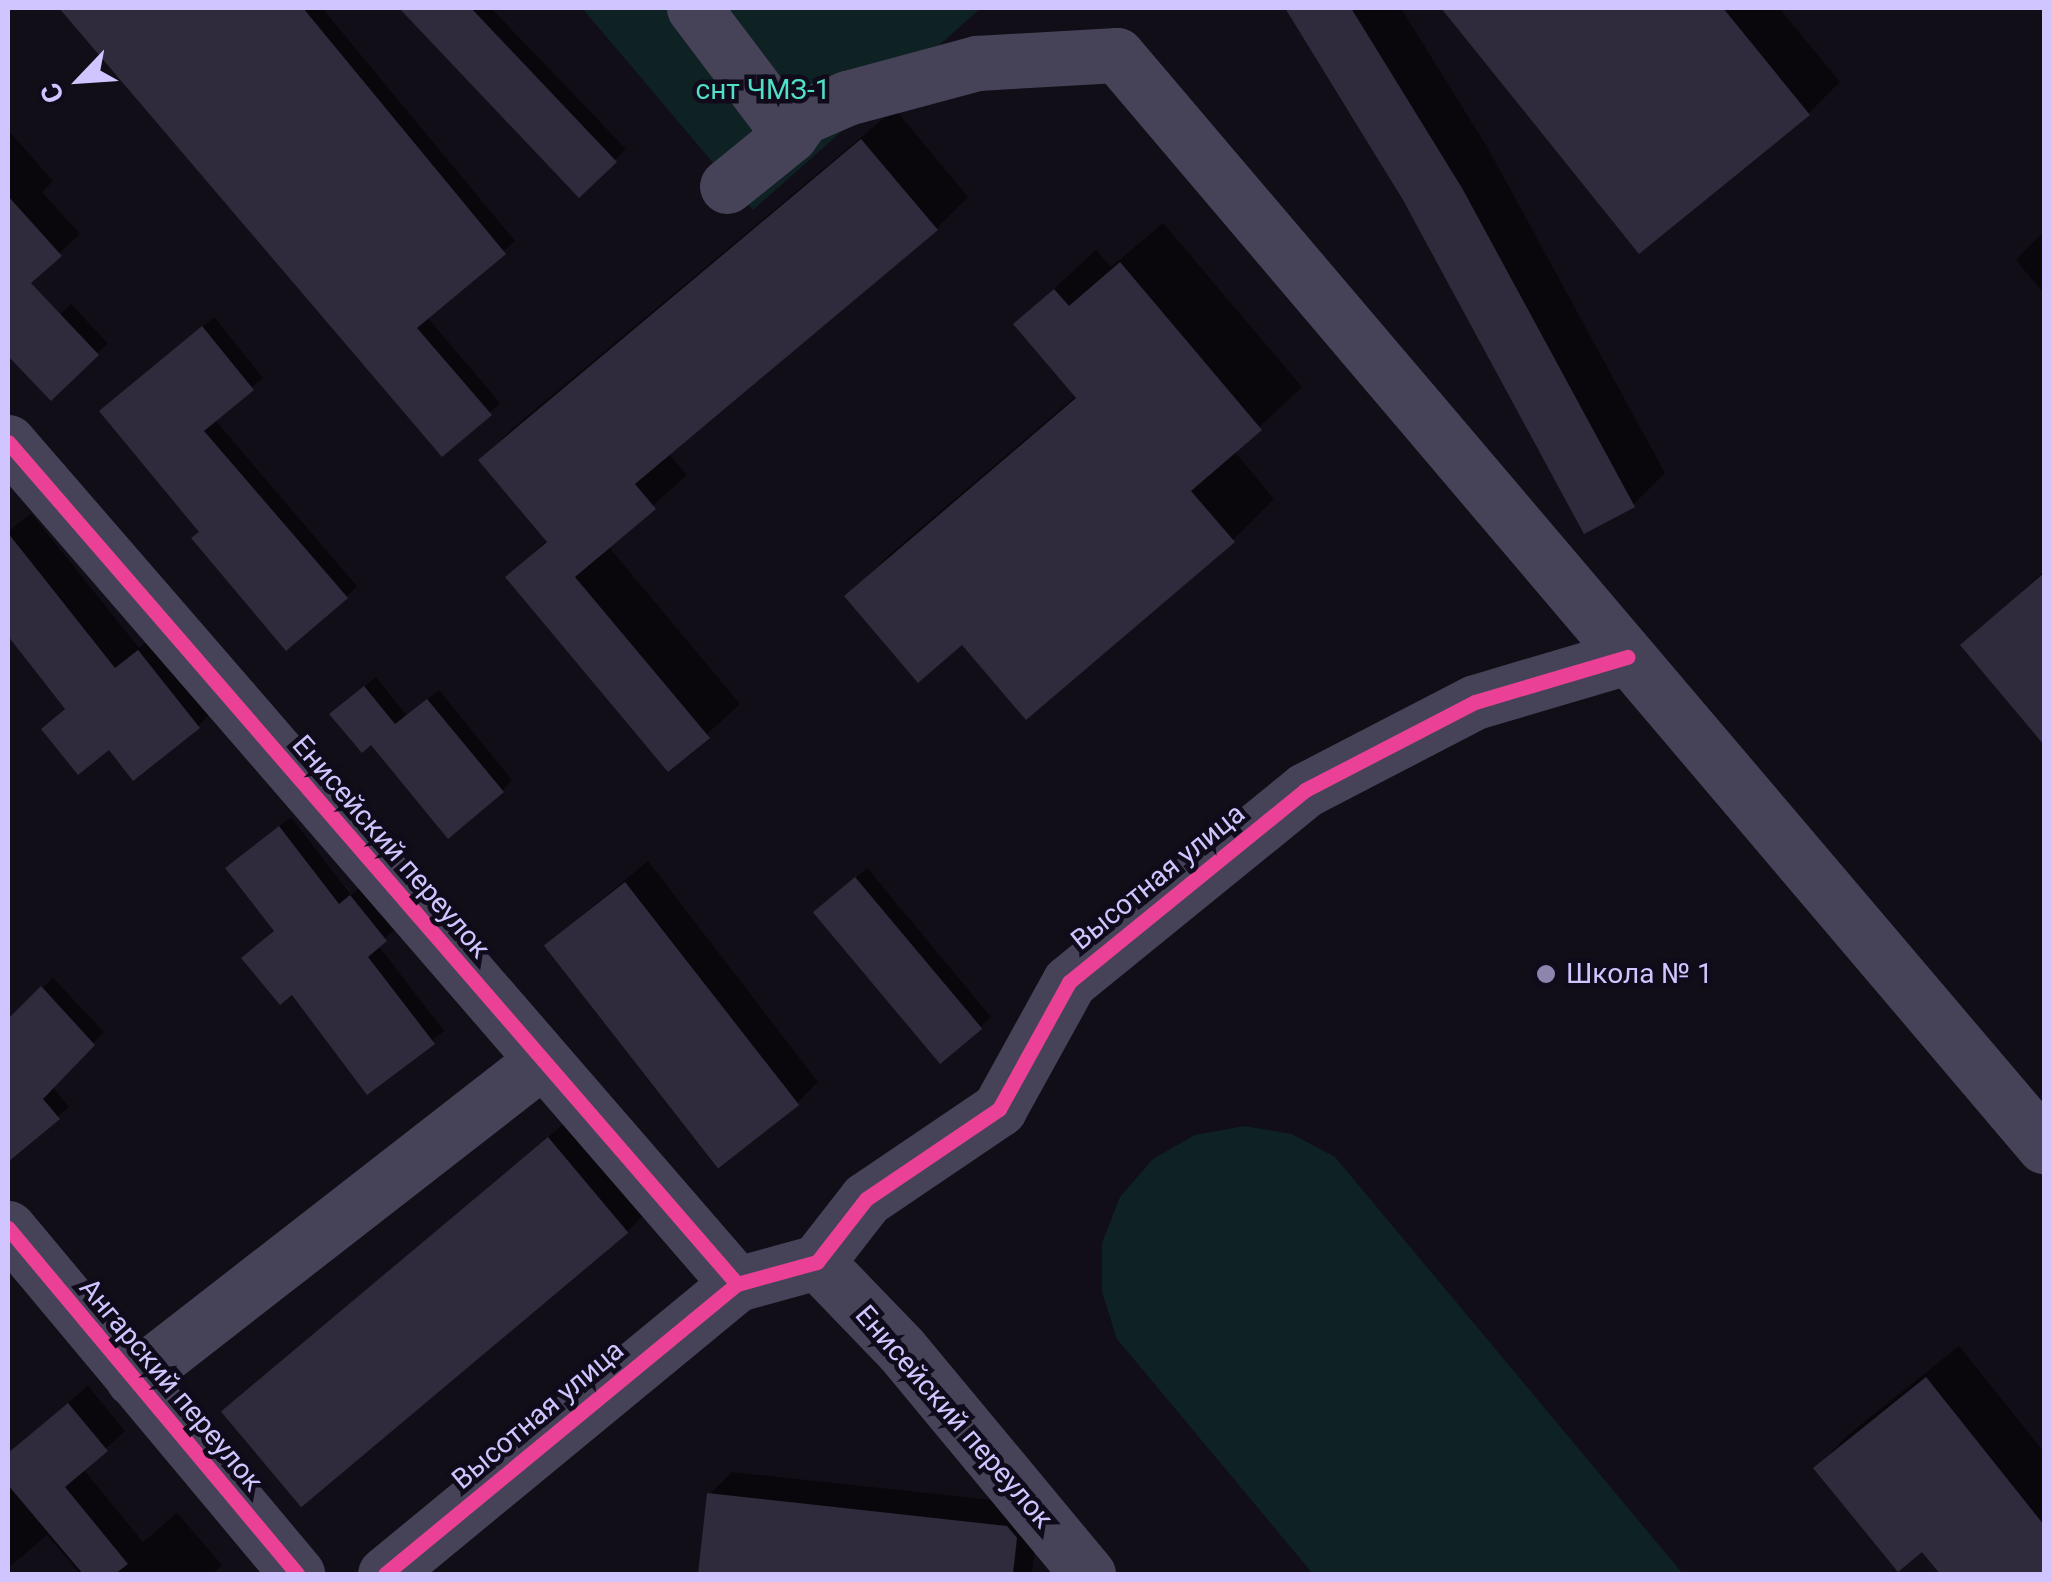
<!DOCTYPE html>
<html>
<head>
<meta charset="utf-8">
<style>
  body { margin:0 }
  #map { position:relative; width:2052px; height:1582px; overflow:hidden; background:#110e18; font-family:Roboto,sans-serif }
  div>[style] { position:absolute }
  .green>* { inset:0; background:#0e2123 }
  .shadow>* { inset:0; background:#0007; transform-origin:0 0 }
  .building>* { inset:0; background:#2f2b3c; transform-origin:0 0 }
  .minor>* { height:55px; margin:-27.5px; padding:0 27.5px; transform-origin:27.5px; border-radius:27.5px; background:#464359 }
  .cycleway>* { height:15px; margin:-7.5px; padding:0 7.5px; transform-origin:7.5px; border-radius:7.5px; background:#ea4096 }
  .dots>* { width:28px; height:28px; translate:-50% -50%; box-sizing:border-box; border:5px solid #0f0b1b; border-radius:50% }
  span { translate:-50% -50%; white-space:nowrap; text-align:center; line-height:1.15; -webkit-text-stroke:9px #0f0b1b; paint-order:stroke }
  .park-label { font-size:28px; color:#51dfc8 }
  .street-label { font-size:28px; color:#d1c5ff }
  .poi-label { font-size:28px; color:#d1c5ff }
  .left { translate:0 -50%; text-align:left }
  .frame { position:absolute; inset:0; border:10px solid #d1c5ff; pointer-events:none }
  .north { position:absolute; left:30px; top:30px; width:100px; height:100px; -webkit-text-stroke:8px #0f0b1b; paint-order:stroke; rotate:245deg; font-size:28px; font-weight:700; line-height:40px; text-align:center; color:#d1c5ff }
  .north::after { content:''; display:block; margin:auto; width:35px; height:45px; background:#d1c5ff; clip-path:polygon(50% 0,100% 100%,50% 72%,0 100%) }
</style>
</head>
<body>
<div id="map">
  <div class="green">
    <i style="clip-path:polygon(582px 8px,981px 8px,753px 210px)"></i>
    <i style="clip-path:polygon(1244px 1126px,1292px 1134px,1335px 1157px,1683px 1574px,1313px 1574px,1117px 1339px,1102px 1292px,1102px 1243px,1120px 1197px,1153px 1159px,1195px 1135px)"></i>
  </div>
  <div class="shadow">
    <i style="clip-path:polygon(62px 8px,322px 8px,515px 241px,427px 317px,500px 403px,442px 454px)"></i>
    <i style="clip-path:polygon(402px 8px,491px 8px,626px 149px,579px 194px)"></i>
    <i style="clip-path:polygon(1288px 8px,1401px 8px,1490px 152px,1665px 473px,1633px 505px,1405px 199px)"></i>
    <i style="clip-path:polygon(1444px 8px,1779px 8px,1840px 82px,1808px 114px,1640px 250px)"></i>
    <i style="clip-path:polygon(895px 109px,968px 197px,936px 229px,668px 453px,687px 475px,608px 546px,740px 704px,669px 769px,509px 577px,548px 539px,481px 460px,513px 428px)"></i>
    <i style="clip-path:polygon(8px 130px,53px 181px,42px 192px,80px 234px,8px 301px)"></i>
    <i style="clip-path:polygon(1163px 223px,1302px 387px,1234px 451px,1274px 499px,1233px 540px,963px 642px,848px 596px,889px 555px,1077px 395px,1016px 324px,1096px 250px,1111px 267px)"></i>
    <i style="clip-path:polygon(2044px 231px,2044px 294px,2016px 260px)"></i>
    <i style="left:71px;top:304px;width:54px;height:79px;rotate:47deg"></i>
    <i style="clip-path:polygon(214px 317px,263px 378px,214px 419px,357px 586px,346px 597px,202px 532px,113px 401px)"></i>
    <i style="clip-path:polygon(31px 513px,139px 648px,161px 630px,220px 704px,198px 726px,109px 746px,44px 729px,67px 706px,8px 632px,8px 532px)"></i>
    <i style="clip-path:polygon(2044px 571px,2044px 741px,1963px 646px)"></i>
    <i style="clip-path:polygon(376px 677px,407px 716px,439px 690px,512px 780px,502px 791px,343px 703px)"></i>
    <i style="clip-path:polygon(291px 817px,351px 895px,362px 886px,396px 928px,378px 945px,444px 1031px,368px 1092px,239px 858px)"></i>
    <i style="clip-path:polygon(648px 861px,818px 1082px,796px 1104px,546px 945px)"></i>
    <i style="clip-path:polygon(867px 868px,991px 1017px,980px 1027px,827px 902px)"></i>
    <i style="clip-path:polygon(53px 978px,104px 1032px,52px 1086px,69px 1107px,15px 1153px,8px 1144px,8px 1022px)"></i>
    <i style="clip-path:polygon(572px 1117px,649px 1209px,627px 1232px,223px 1410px)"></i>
    <i style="clip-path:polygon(1959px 1346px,2044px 1452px,2044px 1574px,1944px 1574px,1923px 1548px,1816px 1468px,1848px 1435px)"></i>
    <i style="clip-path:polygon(88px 1386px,125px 1431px,83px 1469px,143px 1542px,177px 1513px,222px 1565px,212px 1574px,80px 1574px,47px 1535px,8px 1568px,8px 1453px)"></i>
    <i style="clip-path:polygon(732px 1472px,1030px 1504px,1038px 1515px,1032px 1574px,701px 1574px,710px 1494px)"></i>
  </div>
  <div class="building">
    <i style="clip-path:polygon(59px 8px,303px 8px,506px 254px,417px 328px,492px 415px,442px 457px)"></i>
    <i style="clip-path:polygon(399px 8px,471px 8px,617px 162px,579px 198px)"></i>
    <i style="clip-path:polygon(1285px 8px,1351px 8px,1462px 188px,1635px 507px,1584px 534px,1403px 200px)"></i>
    <i style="clip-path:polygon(1441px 8px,1723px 8px,1810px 115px,1639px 254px)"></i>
    <i style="clip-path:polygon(861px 139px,938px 230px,635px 484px,656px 509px,575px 577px,710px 738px,668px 772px,505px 577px,547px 542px,478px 460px)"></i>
    <i style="clip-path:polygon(8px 196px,62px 256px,31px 283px,99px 355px,51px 401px,8px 356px)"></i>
    <i style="clip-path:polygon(1120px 262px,1262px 430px,1191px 491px,1235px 542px,1026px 720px,962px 645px,918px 683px,844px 596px,1076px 398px,1013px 324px,1054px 289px,1069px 306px)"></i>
    <i style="clip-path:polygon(202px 326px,254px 390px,204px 431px,348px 598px,286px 651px,191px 538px,199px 532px,99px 411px)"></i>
    <i style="clip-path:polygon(8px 533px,115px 668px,138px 650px,200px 728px,133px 781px,109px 750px,78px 775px,41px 729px,65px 709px,8px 636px)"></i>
    <i style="clip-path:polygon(2044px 573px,2044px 745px,1960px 645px)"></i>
    <i style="clip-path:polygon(364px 686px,395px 724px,427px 699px,504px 792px,448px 839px,371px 745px,362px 753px,329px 714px)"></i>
    <i style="clip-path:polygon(279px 826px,339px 904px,350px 895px,387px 941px,368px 957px,435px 1044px,367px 1095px,292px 995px,280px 1005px,241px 958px,274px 931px,225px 868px)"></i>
    <i style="left:855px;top:877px;width:198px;height:55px;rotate:50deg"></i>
    <i style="left:625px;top:882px;width:283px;height:103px;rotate:52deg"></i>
    <i style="clip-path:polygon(41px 986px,95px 1045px,43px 1099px,60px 1119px,8px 1162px,8px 1019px)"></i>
    <i style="left:548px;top:1137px;width:125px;height:427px;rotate:50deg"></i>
    <i style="clip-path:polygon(1926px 1377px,2044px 1525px,2044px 1574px,1940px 1574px,1922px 1552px,1898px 1572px,1813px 1468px)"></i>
    <i style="clip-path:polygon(68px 1403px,108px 1451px,65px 1487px,128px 1564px,115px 1574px,83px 1574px,8px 1485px,8px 1453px)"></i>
    <i style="clip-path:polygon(707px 1493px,1007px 1526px,1017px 1538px,1013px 1574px,698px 1574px)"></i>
  </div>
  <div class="minor">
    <i style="left:694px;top:8px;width:159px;rotate:52.9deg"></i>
    <i style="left:727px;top:186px;width:81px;rotate:-39deg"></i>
    <i style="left:790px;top:135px;width:22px;rotate:-54deg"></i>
    <i style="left:803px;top:117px;width:48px;rotate:-23.4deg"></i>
    <i style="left:847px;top:98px;width:135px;rotate:-15.1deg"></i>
    <i style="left:977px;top:63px;width:140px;rotate:-3.3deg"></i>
    <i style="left:1117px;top:55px;width:1432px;rotate:49.65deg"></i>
    <i style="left:8px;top:442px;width:1114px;rotate:49.11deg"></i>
    <i style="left:8px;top:1228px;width:451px;rotate:50.1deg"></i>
    <i style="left:817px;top:1262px;width:121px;rotate:46deg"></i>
    <i style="left:901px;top:1349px;width:293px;rotate:50.3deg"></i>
    <i style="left:133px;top:1379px;width:519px;rotate:-37.88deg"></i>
    <i style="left:385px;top:1574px;width:456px;rotate:-39.5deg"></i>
    <i style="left:737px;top:1284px;width:83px;rotate:-15.4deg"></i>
    <i style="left:817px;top:1262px;width:80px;rotate:-52.1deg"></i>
    <i style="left:866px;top:1199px;width:161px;rotate:-34.1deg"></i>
    <i style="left:999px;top:1109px;width:145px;rotate:-61.1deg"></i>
    <i style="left:1069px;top:982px;width:304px;rotate:-39.1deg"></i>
    <i style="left:1305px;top:790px;width:191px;rotate:-27.4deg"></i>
    <i style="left:1475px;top:702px;width:159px;rotate:-16.5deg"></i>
  </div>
  <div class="cycleway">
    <i style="left:8px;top:442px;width:1114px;rotate:49.11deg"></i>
    <i style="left:8px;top:1228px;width:451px;rotate:50.1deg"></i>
    <i style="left:385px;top:1574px;width:456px;rotate:-39.5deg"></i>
    <i style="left:737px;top:1284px;width:83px;rotate:-15.4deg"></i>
    <i style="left:817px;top:1262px;width:80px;rotate:-52.1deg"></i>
    <i style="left:866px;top:1199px;width:161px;rotate:-34.1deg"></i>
    <i style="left:999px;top:1109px;width:145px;rotate:-61.1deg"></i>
    <i style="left:1069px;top:982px;width:304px;rotate:-39.1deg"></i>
    <i style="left:1305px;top:790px;width:191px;rotate:-27.4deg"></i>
    <i style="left:1475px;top:702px;width:159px;rotate:-16.5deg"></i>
  </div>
  <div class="dots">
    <i style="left:1546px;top:974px;background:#8e85ae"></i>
  </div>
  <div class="park-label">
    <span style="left:763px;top:90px">снт ЧМЗ-1</span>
  </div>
  <div class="street-label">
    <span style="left:391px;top:847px;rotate:49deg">Енисейский переулок</span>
    <span style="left:1158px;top:877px;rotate:-39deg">Высотная улица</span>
    <span style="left:171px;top:1385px;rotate:50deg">Ангарский переулок</span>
    <span style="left:538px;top:1415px;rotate:-40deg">Высотная улица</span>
    <span style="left:954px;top:1417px;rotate:49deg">Енисейский переулок</span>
  </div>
  <div class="poi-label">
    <span class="left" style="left:1566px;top:974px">Школа № 1</span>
  </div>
  <div class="frame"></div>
  <div class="north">С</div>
</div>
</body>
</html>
